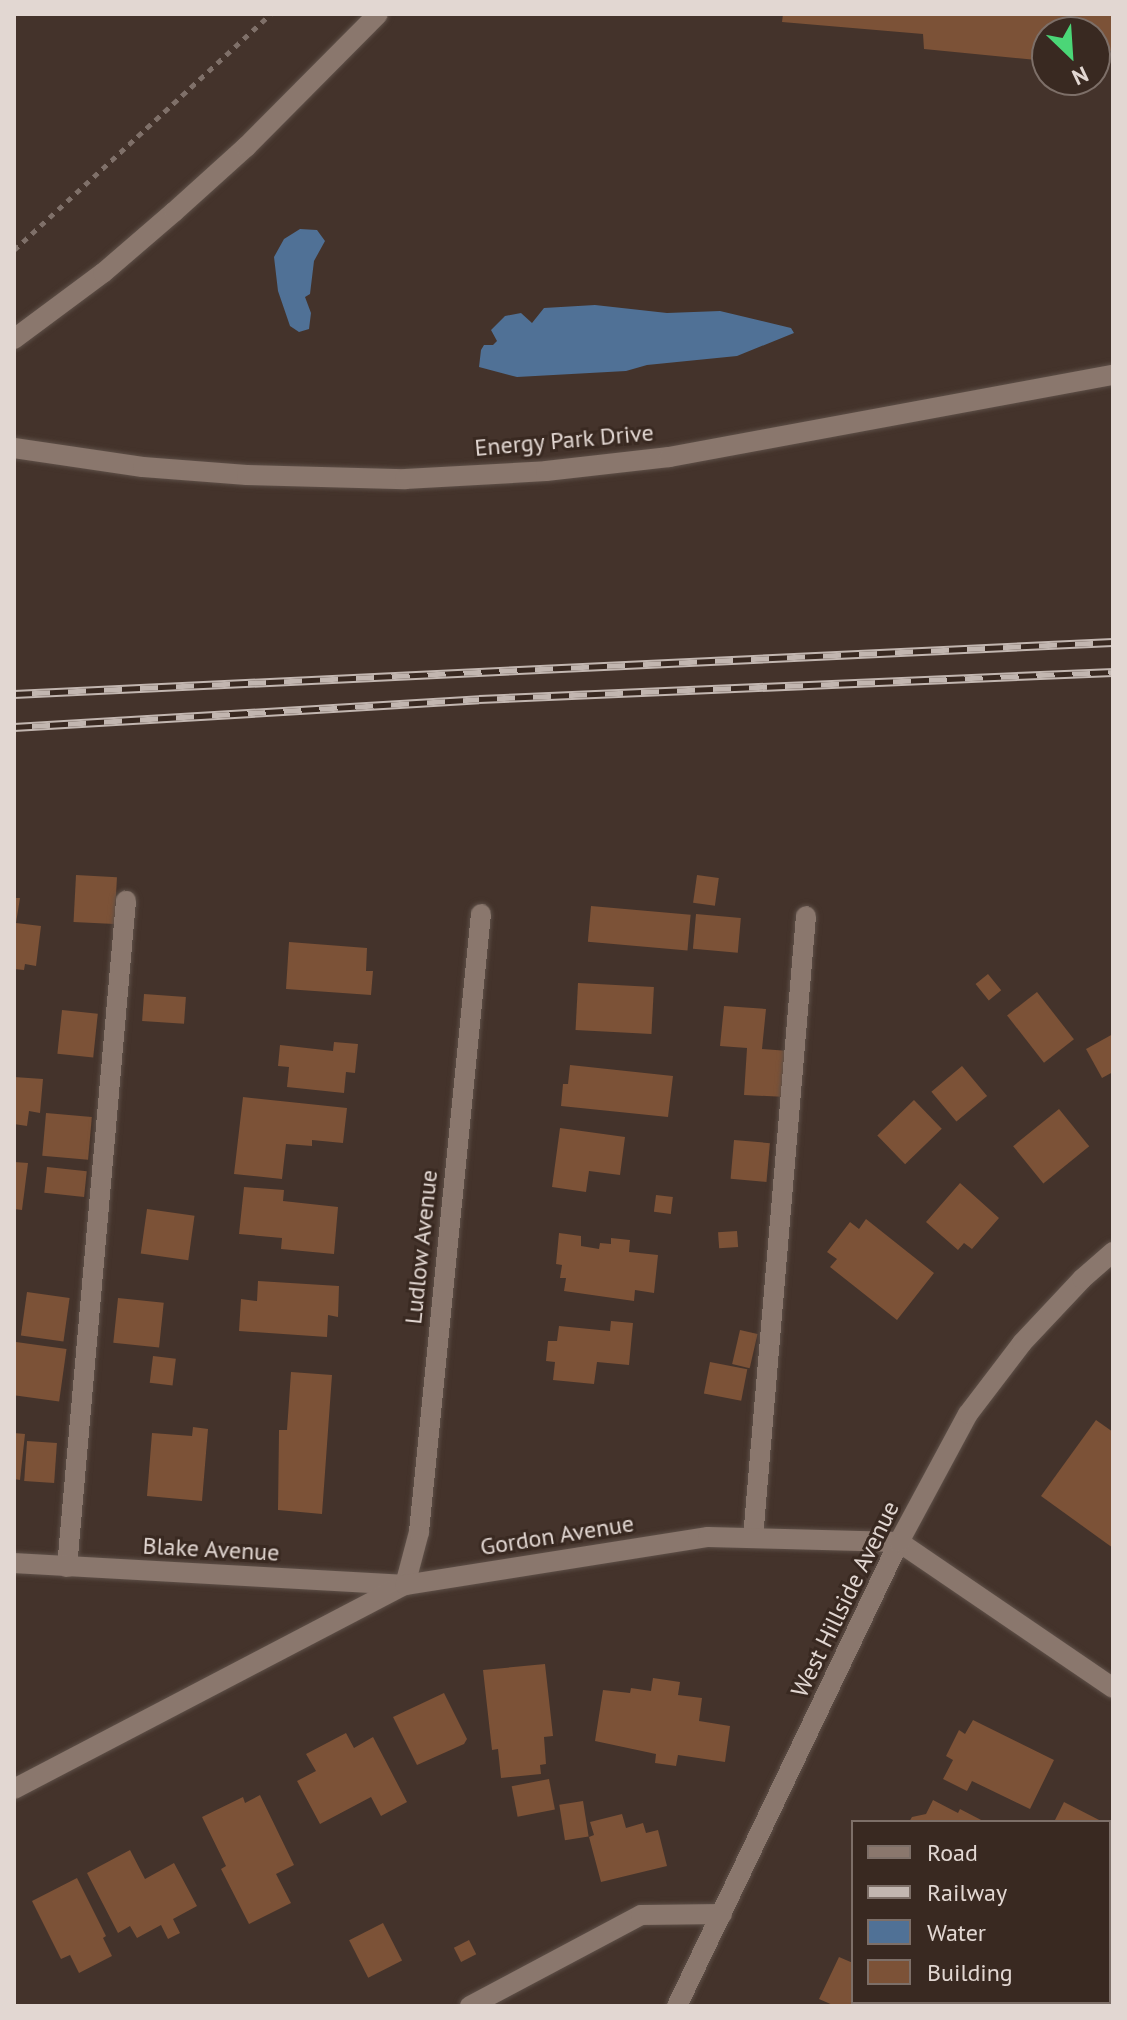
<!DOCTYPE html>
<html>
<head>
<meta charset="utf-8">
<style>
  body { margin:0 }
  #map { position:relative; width:1127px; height:2020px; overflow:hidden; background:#44332b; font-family:"PT Sans",sans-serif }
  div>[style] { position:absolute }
  .water>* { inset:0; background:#507196 }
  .building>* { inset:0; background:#7c5237; transform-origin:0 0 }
  .path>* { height:5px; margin-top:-2.5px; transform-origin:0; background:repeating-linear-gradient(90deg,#7f7069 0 6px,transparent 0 12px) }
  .roads { filter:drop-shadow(0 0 2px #5e5048) drop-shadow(0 0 2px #5e5048) }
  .lane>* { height:20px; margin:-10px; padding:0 10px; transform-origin:10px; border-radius:10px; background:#8a776d }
  .street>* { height:20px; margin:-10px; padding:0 10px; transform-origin:10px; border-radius:10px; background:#8a776d }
  .secondary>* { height:20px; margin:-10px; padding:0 10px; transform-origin:10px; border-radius:10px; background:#8a776d }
  .rail>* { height:9px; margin-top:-4.5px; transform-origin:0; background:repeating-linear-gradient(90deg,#392921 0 18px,#c2b6b0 0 36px); box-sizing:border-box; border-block:2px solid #c2b6b0 }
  span { translate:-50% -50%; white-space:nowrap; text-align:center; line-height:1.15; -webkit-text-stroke:6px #392921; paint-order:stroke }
  .street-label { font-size:24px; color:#e2d7d2 }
  .frame { position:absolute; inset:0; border:16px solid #e2d7d2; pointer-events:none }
  .legend { position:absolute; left:851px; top:1820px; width:260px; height:184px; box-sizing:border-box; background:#392921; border:2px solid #7d6f68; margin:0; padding:10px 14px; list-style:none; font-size:24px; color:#e2d7d2 }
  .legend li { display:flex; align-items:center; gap:16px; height:40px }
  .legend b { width:40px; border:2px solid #7d6f68 }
  .north { position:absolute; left:1031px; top:16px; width:80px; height:80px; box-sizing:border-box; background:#392921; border:2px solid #7d6f68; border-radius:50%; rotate:155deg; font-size:22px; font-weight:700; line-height:32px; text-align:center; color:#e2d7d2 }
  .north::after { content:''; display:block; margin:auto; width:28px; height:36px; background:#4bd677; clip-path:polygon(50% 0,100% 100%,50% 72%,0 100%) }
</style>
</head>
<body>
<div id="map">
  <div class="water">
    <i style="clip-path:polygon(300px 229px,317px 230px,325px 241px,314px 261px,310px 294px,305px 297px,311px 313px,309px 329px,299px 332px,290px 326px,278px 291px,274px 257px,284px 239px)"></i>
    <i style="clip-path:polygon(595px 305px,667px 313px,720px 311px,791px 328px,794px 333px,737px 356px,647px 365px,626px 371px,517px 377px,479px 367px,481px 350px,484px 345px,493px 345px,497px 341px,491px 330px,505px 316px,521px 313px,532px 323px,544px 308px)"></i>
  </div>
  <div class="building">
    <i style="clip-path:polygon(783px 14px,1113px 14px,1113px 51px,1095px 50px,1095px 32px,1047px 32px,1047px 61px,924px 49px,923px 34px,782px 22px)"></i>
    <i style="left:76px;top:875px;width:41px;height:47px;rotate:3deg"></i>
    <i style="left:697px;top:875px;width:22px;height:28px;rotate:8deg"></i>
    <i style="clip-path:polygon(14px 898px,20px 898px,16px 923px,41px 926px,36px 966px,25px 964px,24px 970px,14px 969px)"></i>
    <i style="left:591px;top:906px;width:100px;height:36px;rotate:5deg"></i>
    <i style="left:696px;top:914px;width:45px;height:35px;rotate:5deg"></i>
    <i style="clip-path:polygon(289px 942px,367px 948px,366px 971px,373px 971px,371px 995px,286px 989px)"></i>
    <i style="left:988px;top:974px;width:21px;height:16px;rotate:51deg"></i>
    <i style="left:578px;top:983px;width:76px;height:47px;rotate:3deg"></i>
    <i style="left:1037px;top:992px;width:60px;height:38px;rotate:52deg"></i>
    <i style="left:144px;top:994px;width:42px;height:27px;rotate:4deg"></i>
    <i style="clip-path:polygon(724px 1006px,766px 1009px,762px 1049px,789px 1051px,786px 1097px,744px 1095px,747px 1048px,720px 1046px)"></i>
    <i style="left:62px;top:1010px;width:36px;height:44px;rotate:6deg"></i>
    <i style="clip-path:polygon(1113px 1034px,1113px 1072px,1102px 1078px,1086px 1049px)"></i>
    <i style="clip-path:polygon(334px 1042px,358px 1044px,355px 1073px,346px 1072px,344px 1093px,287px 1087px,289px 1067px,278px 1066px,280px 1045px,333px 1051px)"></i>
    <i style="clip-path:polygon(570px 1065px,673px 1076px,668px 1117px,561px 1106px,563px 1084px,568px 1084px)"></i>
    <i style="left:962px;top:1066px;width:39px;height:40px;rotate:50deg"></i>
    <i style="clip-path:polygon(14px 1077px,43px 1079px,40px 1113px,29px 1111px,27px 1126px,14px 1124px)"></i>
    <i style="clip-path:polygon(243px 1097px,347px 1108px,343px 1143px,312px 1140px,312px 1146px,286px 1144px,282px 1179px,234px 1174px)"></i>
    <i style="left:914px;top:1100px;width:40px;height:51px;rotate:46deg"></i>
    <i style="left:1059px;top:1109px;width:48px;height:59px;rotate:51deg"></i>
    <i style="left:46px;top:1113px;width:46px;height:43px;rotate:5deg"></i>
    <i style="clip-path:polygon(560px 1128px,625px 1137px,620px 1175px,589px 1171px,586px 1192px,552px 1187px)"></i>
    <i style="left:734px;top:1140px;width:36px;height:39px;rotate:5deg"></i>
    <i style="clip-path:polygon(14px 1162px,28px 1163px,22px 1210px,14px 1209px)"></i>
    <i style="left:47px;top:1167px;width:40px;height:26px;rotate:6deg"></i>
    <i style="clip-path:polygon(960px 1183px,999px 1218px,972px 1249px,964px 1243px,958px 1250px,926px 1222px)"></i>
    <i style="clip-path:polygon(244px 1187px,284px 1190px,283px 1201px,338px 1207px,334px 1254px,281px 1249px,282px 1238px,239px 1234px)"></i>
    <i style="left:656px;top:1195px;width:17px;height:17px;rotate:7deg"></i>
    <i style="left:147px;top:1209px;width:48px;height:45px;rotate:8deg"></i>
    <i style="clip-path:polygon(866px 1219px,934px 1273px,897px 1320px,830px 1267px,837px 1259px,827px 1252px,850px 1222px,859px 1229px)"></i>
    <i style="left:737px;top:1231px;width:16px;height:19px;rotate:86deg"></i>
    <i style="clip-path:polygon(559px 1233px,581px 1236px,581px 1246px,599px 1249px,600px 1243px,611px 1244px,611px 1238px,630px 1240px,629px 1252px,658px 1255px,654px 1293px,635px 1290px,634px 1301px,564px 1291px,566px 1278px,560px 1278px,562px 1265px,556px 1264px)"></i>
    <i style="clip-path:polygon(258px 1281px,339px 1286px,338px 1317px,328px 1315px,327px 1337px,239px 1331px,241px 1299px,257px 1301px)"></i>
    <i style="left:27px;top:1292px;width:43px;height:44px;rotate:8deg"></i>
    <i style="left:118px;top:1298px;width:46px;height:45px;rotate:6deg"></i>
    <i style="clip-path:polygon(611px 1321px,633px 1323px,629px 1365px,597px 1362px,594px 1384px,553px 1380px,555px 1362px,546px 1361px,548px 1341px,557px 1341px,559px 1326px,610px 1331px)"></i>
    <i style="left:740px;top:1330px;width:18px;height:35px;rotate:13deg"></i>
    <i style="left:16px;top:1342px;width:51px;height:53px;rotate:8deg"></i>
    <i style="left:153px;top:1356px;width:23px;height:27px;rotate:7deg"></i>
    <i style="left:710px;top:1362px;width:38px;height:32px;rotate:11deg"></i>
    <i style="clip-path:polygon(291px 1372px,332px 1375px,322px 1514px,278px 1510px,279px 1430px,287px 1430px)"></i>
    <i style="clip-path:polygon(1096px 1420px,1113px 1432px,1113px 1548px,1041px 1496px)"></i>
    <i style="clip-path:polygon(193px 1427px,208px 1429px,202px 1501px,147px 1496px,152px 1433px,192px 1436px)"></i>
    <i style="clip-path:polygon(14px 1433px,25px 1434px,20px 1480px,14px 1479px)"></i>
    <i style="left:27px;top:1441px;width:30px;height:40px;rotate:4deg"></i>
    <i style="clip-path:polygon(545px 1664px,553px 1736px,544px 1737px,546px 1764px,540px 1765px,541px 1774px,501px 1778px,498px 1749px,492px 1750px,483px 1670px)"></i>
    <i style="clip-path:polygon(653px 1678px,680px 1682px,678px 1695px,702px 1698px,699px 1721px,730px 1726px,725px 1762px,678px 1755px,676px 1766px,655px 1763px,656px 1754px,595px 1741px,603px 1690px,630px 1693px,631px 1688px,651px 1691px)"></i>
    <i style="clip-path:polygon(444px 1693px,467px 1739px,464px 1744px,417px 1765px,393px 1717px)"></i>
    <i style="clip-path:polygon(973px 1720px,1054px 1760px,1030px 1809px,972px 1781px,967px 1791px,943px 1779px,953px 1760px,946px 1756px,959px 1730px,965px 1734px)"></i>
    <i style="clip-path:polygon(346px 1733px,354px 1748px,373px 1737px,407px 1802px,381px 1816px,371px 1797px,320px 1824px,297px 1781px,316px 1771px,306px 1754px)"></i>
    <i style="left:549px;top:1779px;width:31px;height:38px;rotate:79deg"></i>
    <i style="clip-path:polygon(260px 1795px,294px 1865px,276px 1874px,291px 1903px,249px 1924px,221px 1869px,226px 1866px,202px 1817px,243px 1797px,245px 1803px)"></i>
    <i style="clip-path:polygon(933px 1800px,958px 1813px,960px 1809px,985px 1822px,909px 1822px,912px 1817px,926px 1814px)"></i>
    <i style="left:583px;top:1801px;width:36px;height:24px;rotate:81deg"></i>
    <i style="clip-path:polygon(1064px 1802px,1103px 1822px,1054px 1822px)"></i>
    <i style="clip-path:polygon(622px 1814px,626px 1828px,643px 1823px,646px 1833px,658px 1830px,667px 1866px,601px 1882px,589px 1837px,594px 1835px,590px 1822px)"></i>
    <i style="clip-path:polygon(130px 1850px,145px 1879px,174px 1863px,197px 1906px,173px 1919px,180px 1933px,168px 1939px,161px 1925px,137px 1938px,130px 1926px,118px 1933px,87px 1873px)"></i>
    <i style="clip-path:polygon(1113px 1857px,1113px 1921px,1109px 1919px,1109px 1865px)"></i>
    <i style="clip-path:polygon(77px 1878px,106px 1936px,103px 1938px,112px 1956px,79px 1973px,70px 1955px,61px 1959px,32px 1901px)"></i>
    <i style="left:383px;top:1923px;width:42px;height:38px;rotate:63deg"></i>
    <i style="left:469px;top:1940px;width:16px;height:17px;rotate:63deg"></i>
    <i style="clip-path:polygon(839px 1957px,853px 1963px,853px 2002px,925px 2002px,923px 2006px,835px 2006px,819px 1999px)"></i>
  </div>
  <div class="path">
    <i style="left:14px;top:250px;width:349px;rotate:-42.6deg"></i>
  </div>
  <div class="roads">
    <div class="lane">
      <i style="left:14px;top:339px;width:111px;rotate:-36.6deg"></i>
      <i style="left:103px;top:273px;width:94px;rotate:-40.7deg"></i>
      <i style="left:174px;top:212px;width:97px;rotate:-42.1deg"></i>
      <i style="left:246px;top:147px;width:187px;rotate:-45.2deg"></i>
      <i style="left:753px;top:1538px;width:624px;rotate:-85.13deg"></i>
      <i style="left:67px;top:1567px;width:669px;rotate:-84.94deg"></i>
      <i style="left:470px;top:2006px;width:194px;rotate:-28deg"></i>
      <i style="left:641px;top:1915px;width:81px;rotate:-0.7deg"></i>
    </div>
    <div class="street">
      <i style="left:14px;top:1563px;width:392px;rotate:3.2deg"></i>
      <i style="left:405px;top:1585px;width:55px;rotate:-75.2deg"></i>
      <i style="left:419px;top:1532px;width:621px;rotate:-84.27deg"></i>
      <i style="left:14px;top:1789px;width:441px;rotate:-27.6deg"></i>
      <i style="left:405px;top:1585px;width:307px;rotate:-9deg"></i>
      <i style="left:708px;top:1537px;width:191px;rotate:1.5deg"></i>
      <i style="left:899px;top:1542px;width:259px;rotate:34.3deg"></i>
      <i style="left:677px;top:2006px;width:514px;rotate:-64.43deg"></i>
      <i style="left:899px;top:1542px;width:145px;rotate:-61.7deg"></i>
      <i style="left:968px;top:1414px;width:89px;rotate:-52.7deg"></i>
      <i style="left:1022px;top:1343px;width:88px;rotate:-46.8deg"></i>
      <i style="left:1082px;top:1279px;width:41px;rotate:-41.1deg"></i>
    </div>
    <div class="secondary">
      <i style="left:14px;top:448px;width:130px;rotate:8.4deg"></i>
      <i style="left:143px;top:467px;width:104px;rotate:4.4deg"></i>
      <i style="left:247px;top:475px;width:158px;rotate:1.5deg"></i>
      <i style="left:405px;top:479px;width:141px;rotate:-3.2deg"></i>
      <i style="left:546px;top:471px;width:124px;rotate:-6.5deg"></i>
      <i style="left:669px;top:457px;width:452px;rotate:-10.5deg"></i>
    </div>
  </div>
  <div class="rail">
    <i style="left:14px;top:694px;width:1100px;rotate:-2.71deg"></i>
    <i style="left:14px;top:727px;width:466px;rotate:-3.4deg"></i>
    <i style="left:479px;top:699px;width:635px;rotate:-2.44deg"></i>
  </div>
  <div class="street-label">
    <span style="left:564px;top:440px;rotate:-5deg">Energy Park Drive</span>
    <span style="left:421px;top:1247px;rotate:-84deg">Ludlow Avenue</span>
    <span style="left:557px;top:1535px;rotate:-9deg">Gordon Avenue</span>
    <span style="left:211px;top:1549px;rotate:3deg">Blake Avenue</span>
    <span style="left:845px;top:1599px;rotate:-64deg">West Hillside Avenue</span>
  </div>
  <div class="frame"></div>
  <ul class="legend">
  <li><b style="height:10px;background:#8a776d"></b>Road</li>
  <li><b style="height:10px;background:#c2b6b0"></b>Railway</li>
  <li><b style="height:22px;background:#507196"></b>Water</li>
  <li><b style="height:22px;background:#7c5237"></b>Building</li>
  </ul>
  <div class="north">N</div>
</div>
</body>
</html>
